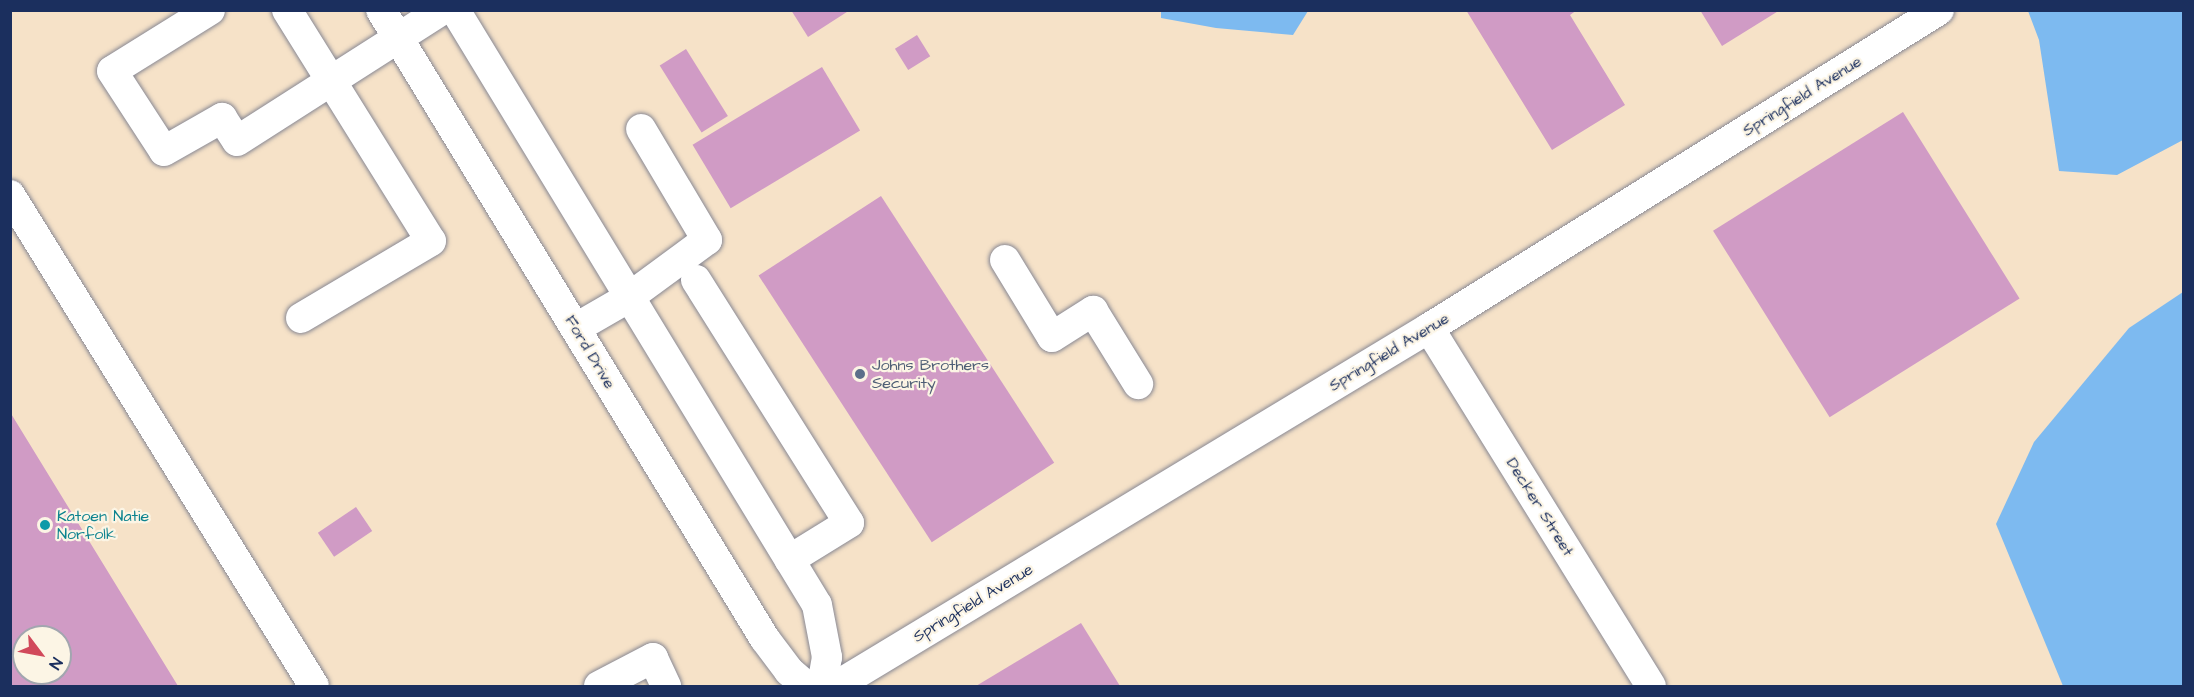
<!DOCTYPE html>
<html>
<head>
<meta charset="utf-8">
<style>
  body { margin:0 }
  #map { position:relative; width:2194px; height:697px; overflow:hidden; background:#f6e2c8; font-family:"Architects Daughter",sans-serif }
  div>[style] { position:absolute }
  .water>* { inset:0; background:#7dbaf0 }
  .building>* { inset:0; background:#d09bc5; transform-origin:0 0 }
  .roads { filter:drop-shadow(0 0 2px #888893) drop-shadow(0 0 2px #888893) }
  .minor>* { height:30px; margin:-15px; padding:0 15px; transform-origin:15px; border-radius:15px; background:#fff }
  .dots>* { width:16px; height:16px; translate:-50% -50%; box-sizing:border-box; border:3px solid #fcf5e5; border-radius:50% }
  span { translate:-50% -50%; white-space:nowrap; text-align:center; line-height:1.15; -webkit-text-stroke:4.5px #fcf5e5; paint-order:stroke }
  .street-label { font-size:16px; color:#1b2f5e }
  .service-label { font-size:16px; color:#4e5e75 }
  .left { translate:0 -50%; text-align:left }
  .culture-label { font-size:16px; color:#0d838f }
  .frame { position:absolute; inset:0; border:12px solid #1b2f5e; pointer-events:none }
  .north { position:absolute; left:12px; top:625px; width:60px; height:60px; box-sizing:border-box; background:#fcf5e5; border:2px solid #a2a6af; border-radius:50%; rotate:122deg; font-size:16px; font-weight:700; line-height:24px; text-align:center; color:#1b2f5e }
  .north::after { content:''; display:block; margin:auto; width:21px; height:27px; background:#d1495b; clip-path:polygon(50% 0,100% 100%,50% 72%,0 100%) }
</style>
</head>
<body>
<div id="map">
  <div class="water">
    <i style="clip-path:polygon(1161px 11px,1161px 10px,1308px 11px,1293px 35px,1216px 28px,1161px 18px)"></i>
    <i style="clip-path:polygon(2028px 11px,2183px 11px,2183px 140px,2117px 175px,2059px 171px,2039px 40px)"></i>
    <i style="clip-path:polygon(2183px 292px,2183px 686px,2063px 686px,1996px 524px,2034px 442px,2129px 328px)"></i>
  </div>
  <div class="building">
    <i style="clip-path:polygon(791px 10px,850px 10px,808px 37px)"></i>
    <i style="clip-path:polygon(1466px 10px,1577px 10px,1570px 15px,1625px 105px,1552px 150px)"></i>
    <i style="clip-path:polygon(1700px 10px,1780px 10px,1722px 46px)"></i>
    <i style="left:917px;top:35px;width:25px;height:26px;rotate:58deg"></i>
    <i style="left:686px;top:49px;width:79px;height:31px;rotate:58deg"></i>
    <i style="left:822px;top:67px;width:74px;height:151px;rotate:59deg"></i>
    <i style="left:1903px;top:112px;width:220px;height:224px;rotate:58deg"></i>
    <i style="left:881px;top:196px;width:318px;height:146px;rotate:57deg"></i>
    <i style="clip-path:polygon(evenodd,10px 412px,178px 686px,10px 686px,10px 412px,24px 637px,60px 637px,60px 673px,24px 673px,24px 637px)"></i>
    <i style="left:356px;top:507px;width:29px;height:46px;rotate:56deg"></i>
    <i style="clip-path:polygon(1081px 623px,1120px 686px,976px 686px)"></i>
  </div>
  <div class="roads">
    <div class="minor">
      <i style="left:210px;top:10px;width:115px;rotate:148.1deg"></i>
      <i style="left:112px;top:71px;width:95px;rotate:57deg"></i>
      <i style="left:164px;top:151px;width:67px;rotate:-29.6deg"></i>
      <i style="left:222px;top:118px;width:27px;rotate:57deg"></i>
      <i style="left:237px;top:141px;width:243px;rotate:-32.6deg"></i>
      <i style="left:287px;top:10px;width:272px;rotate:58.1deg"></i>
      <i style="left:431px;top:241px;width:151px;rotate:149.4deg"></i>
      <i style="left:381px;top:10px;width:737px;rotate:58.6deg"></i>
      <i style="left:765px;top:639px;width:40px;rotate:53deg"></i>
      <i style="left:789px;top:671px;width:23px;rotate:41deg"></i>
      <i style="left:455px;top:10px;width:696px;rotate:58.68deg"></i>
      <i style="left:817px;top:605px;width:53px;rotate:79.1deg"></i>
      <i style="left:827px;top:657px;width:29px;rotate:100deg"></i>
      <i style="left:10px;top:195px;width:577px;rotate:58.24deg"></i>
      <i style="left:1005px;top:260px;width:90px;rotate:58.6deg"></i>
      <i style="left:1052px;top:337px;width:49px;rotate:-32.4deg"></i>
      <i style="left:1093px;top:311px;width:86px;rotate:58.3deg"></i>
      <i style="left:696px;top:280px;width:287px;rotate:57.8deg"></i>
      <i style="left:849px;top:523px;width:70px;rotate:148.3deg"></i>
      <i style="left:576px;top:328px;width:60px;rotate:-30deg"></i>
      <i style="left:628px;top:298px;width:98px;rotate:-36.3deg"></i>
      <i style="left:707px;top:240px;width:129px;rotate:-120.7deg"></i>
      <i style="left:1429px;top:328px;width:421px;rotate:58.2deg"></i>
      <i style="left:599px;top:686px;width:61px;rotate:-27.4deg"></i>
      <i style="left:653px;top:658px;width:31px;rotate:65deg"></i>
      <i style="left:836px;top:686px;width:693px;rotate:-31.12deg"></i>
      <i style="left:1429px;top:328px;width:601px;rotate:-31.94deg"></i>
    </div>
  </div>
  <div class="dots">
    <i style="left:860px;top:374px;background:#5c6f8a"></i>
    <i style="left:45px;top:525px;background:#0f9aa8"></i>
  </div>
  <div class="street-label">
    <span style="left:1802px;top:96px;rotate:-32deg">Springfield Avenue</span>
    <span style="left:590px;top:352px;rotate:59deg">Ford Drive</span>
    <span style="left:1389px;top:352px;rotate:-31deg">Springfield Avenue</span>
    <span style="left:1540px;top:507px;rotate:58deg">Decker Street</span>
    <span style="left:973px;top:603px;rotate:-31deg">Springfield Avenue</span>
  </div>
  <div class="service-label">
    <span class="left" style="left:872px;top:374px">Johns Brothers<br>Security</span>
  </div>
  <div class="culture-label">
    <span class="left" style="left:57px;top:525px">Katoen Natie<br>Norfolk</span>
  </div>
  <div class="frame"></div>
  <div class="north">N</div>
</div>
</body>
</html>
